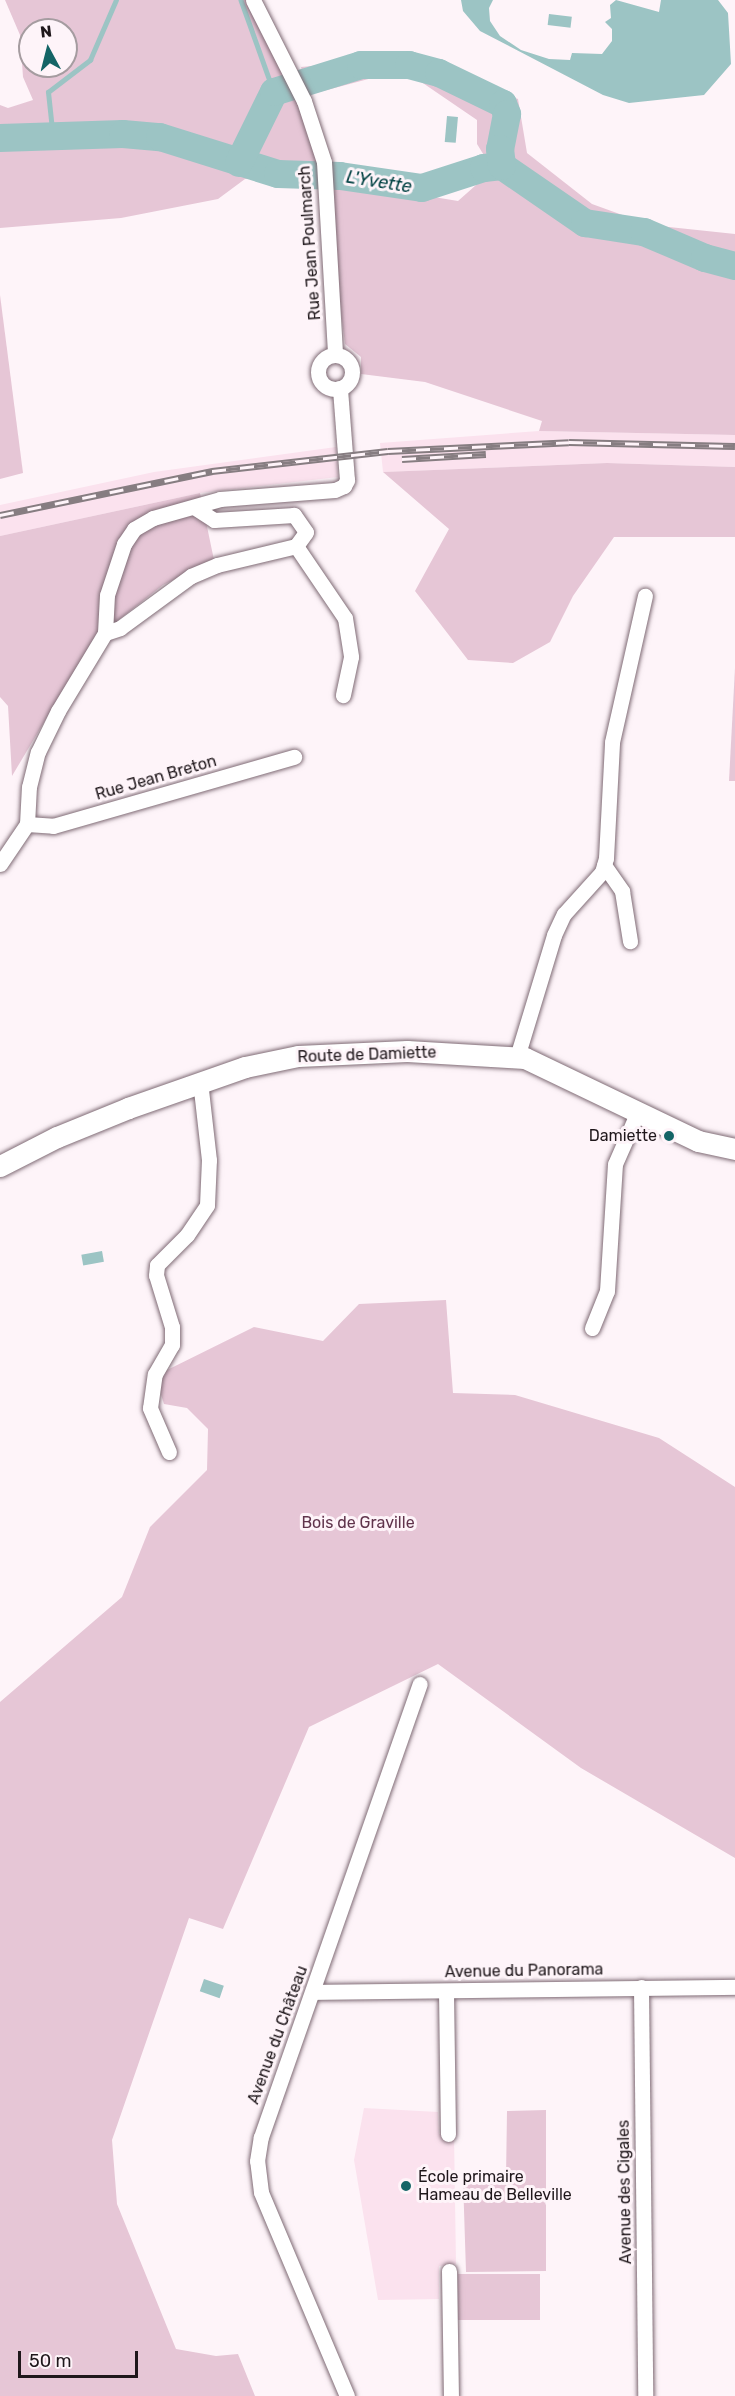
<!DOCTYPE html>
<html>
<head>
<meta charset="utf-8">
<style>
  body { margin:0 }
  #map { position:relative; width:735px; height:2396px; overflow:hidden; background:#fef4f9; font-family:Rubik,sans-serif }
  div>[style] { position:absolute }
  .built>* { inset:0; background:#fbe2ee }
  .green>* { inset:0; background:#e6c6d6; transform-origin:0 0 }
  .water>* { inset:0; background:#9cc4c4; transform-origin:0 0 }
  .stream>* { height:4.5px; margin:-2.25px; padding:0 2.25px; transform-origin:2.25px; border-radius:2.25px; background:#9cc4c4 }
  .river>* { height:28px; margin:-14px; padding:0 14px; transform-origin:14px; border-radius:14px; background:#9cc4c4 }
  .roads { filter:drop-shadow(0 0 2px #7f6b75) drop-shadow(0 0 2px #7f6b75) }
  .street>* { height:15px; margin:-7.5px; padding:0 7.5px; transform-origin:7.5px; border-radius:7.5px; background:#fff }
  .street>.ring { margin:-7.5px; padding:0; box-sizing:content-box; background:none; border:15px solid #fff; border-radius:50% }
  .secondary>* { height:21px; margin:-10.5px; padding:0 10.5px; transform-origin:10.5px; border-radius:10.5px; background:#fff }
  .rail>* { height:7px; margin-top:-3.5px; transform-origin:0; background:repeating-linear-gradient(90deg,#fef4f9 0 14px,#867d81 0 28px); box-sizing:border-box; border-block:2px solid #867d81 }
  .dots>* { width:16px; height:16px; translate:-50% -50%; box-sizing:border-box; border:3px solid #fef4f9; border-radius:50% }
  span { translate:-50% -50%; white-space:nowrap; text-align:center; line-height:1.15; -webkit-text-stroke:6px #fef4f9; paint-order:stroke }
  .street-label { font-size:16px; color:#1f171b }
  .poi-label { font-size:16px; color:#1f171b }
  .right { translate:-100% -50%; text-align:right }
  .left { translate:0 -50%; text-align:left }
  .park-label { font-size:16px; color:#60344c }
  .water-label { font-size:18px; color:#004142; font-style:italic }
  .north { position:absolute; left:18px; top:18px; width:60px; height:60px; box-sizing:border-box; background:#fef4f9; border:2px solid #a59ca0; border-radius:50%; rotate:353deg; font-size:16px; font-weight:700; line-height:24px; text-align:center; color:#1f171b }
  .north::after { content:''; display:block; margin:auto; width:21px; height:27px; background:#146466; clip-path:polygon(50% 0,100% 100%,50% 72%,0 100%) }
  .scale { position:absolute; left:18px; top:2351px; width:120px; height:27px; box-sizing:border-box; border:3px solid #1f171b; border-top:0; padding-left:8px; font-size:18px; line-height:21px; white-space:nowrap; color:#1f171b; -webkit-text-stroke:4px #fef4f9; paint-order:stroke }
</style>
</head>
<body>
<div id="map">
  <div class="built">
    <i style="clip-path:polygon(539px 431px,735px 435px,735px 467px,607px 463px,383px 472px,380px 443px)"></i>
    <i style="clip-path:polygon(336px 447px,338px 477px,200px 493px,0 536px,0 505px,154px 472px)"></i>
    <i style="clip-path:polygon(364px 2108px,438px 2112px,439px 2134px,454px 2134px,456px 2264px,439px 2266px,439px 2299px,378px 2300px,354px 2160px)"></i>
  </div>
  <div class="green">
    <i style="clip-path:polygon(evenodd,5px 0,250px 0,292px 79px,324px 179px,458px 201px,493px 170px,477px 144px,477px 120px,414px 77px,376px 77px,308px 95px,301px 67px,416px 56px,518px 99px,527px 153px,592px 204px,650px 225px,735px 234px,735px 435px,539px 431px,542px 421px,425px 382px,361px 374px,361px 357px,345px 344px,324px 179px,245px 179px,218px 199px,121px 218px,0 228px,0 105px,8px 108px,33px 100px,23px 77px,20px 35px,5px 0,30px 30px,66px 30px,66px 66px,30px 66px,30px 30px)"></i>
    <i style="clip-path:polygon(0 295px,23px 473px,0 479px)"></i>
    <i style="clip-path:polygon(607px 463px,735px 467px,735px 537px,614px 537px,573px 596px,550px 642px,513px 663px,468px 660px,415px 591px,449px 529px,383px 472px)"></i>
    <i style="clip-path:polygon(200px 493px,214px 560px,163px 585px,93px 640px,12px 776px,8px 706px,0 697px,0 536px)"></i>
    <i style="clip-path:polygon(735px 668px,735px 781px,729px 781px)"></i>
    <i style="clip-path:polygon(446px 1300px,453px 1393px,515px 1395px,659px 1438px,735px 1487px,735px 1858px,581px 1768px,438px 1664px,309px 1727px,223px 1929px,189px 1918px,112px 2140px,117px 2204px,176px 2349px,216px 2356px,238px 2354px,255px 2396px,0 2396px,0 1702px,122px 1597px,150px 1527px,207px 1470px,208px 1429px,187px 1408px,164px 1404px,155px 1376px,254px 1327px,323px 1341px,359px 1304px)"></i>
    <i style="clip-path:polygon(546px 2110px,546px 2271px,466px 2272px,463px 2179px,506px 2177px,507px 2111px)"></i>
    <i style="left:540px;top:2274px;width:46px;height:82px;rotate:90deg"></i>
  </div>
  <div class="water">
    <i style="clip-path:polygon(461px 0,493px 0,489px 8px,490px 21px,500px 36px,521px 50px,549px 59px,570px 60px,572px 53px,602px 54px,612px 41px,612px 29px,605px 22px,611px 18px,610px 5px,616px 0,659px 12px,661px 0,718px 0,728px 13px,731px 64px,704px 95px,629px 103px,603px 95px,480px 31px,463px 11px)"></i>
    <i style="left:549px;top:14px;width:23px;height:11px;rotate:7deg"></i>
    <i style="left:447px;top:116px;width:11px;height:26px;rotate:5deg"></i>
    <i style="left:102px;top:1251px;width:11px;height:21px;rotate:80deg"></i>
    <i style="left:204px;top:1979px;width:21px;height:13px;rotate:19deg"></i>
  </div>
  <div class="stream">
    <i style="left:241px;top:0;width:98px;rotate:70.3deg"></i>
    <i style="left:53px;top:139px;width:47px;rotate:-96.1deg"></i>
    <i style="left:48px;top:92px;width:53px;rotate:-37.3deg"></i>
    <i style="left:90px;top:60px;width:65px;rotate:-66.6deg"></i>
  </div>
  <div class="river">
    <i style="left:0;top:138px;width:123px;rotate:-1.9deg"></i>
    <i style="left:123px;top:134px;width:37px;rotate:5deg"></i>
    <i style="left:160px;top:137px;width:124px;rotate:17.4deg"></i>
    <i style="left:278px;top:174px;width:62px;rotate:1.8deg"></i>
    <i style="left:340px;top:176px;width:83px;rotate:8.3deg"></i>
    <i style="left:422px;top:188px;width:65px;rotate:-17.9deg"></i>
    <i style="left:484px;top:168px;width:18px;rotate:-6deg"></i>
    <i style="left:502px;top:166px;width:101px;rotate:34.5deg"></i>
    <i style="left:585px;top:223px;width:60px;rotate:8.7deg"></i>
    <i style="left:644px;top:232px;width:66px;rotate:23.1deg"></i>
    <i style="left:705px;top:258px;width:31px;rotate:15deg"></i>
    <i style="left:239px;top:163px;width:79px;rotate:-63.8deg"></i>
    <i style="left:274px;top:92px;width:91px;rotate:-17.2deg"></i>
    <i style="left:361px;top:65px;width:48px"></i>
    <i style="left:409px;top:65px;width:31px;rotate:15deg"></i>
    <i style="left:439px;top:73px;width:71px;rotate:25.8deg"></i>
    <i style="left:503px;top:104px;width:11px;rotate:68deg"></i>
    <i style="left:507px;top:114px;width:36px;rotate:101deg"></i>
    <i style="left:500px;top:149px;width:17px;rotate:83deg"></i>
  </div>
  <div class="roads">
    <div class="street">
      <i style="left:253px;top:0;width:113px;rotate:63.2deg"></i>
      <i style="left:304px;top:101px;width:64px;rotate:71.8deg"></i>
      <i style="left:324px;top:162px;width:193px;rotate:86.7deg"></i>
      <i class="ring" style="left:318px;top:355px;width:19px;height:19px"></i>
      <i style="left:296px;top:546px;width:87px;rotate:55.8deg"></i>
      <i style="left:345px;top:618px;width:39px;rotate:81deg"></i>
      <i style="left:351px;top:657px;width:39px;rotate:102deg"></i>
      <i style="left:105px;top:633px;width:16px;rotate:-18deg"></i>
      <i style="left:120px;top:628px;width:88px;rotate:-36.2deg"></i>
      <i style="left:191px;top:576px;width:28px;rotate:-23deg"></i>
      <i style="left:217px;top:565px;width:81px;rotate:-13.5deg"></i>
      <i style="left:296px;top:546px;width:17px;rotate:-54deg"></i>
      <i style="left:306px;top:532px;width:21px;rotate:-125deg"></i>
      <i style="left:294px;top:515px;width:80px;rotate:176.4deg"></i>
      <i style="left:214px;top:520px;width:24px;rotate:-147deg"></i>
      <i style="left:27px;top:824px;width:26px;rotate:4deg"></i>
      <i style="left:53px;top:826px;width:251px;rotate:-16deg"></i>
      <i style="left:0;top:864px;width:48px;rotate:-56deg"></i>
      <i style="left:27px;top:824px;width:37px;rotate:-87deg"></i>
      <i style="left:29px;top:787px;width:36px;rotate:-76deg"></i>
      <i style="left:38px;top:752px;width:46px;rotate:-64deg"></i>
      <i style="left:58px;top:711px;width:91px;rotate:-58.9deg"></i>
      <i style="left:105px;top:633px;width:38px;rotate:-87deg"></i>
      <i style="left:107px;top:595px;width:54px;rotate:-71.6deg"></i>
      <i style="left:124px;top:544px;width:18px;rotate:-56deg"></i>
      <i style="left:134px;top:529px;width:22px;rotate:-30deg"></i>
      <i style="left:153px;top:518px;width:70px;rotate:-15.8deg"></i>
      <i style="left:220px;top:499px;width:115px;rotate:-4.5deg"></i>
      <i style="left:335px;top:490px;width:10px;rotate:-24deg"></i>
      <i style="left:344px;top:486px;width:7px;rotate:-63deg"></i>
      <i style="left:347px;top:480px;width:92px;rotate:-94.4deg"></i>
      <i style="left:604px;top:865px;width:32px;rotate:55deg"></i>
      <i style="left:622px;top:891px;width:51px;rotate:80.9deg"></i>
      <i style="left:517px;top:1057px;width:127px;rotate:-73.1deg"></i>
      <i style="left:554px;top:935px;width:23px;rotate:-65deg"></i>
      <i style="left:564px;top:914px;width:57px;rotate:-47.9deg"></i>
      <i style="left:602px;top:872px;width:15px;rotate:-74deg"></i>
      <i style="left:606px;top:858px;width:116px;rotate:-87deg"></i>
      <i style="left:612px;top:742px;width:150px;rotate:-77.3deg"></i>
      <i style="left:592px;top:1328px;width:40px;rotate:-68deg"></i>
      <i style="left:607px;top:1291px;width:127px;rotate:-86.4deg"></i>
      <i style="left:615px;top:1164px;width:55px;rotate:-66.3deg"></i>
      <i style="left:169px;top:1452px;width:48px;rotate:-113.4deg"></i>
      <i style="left:150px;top:1408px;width:34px;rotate:-82deg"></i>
      <i style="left:155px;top:1374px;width:34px;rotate:-60deg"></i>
      <i style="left:172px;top:1345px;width:18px;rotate:-90deg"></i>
      <i style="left:172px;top:1327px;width:54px;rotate:-107.1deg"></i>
      <i style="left:156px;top:1275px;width:10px;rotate:-84deg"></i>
      <i style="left:157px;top:1265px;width:42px;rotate:-45deg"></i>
      <i style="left:187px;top:1235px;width:36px;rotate:-56deg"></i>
      <i style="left:207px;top:1205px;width:45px;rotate:-87.5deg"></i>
      <i style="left:209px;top:1160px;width:80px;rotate:-96.5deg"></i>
      <i style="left:641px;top:1987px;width:409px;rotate:89.4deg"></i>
      <i style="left:446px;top:1991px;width:143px;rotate:89.2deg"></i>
      <i style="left:313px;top:1992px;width:422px;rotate:-0.7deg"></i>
      <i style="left:449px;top:2271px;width:125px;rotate:89.1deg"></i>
      <i style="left:347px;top:2396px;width:221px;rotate:-112.9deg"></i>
      <i style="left:261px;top:2192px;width:31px;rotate:-97deg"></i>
      <i style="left:257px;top:2161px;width:24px;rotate:-81deg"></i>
      <i style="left:261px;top:2137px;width:480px;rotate:-70.7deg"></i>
    </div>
    <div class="secondary">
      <i style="left:0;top:1166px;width:64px;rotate:-27deg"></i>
      <i style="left:57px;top:1137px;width:77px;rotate:-22.2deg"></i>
      <i style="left:128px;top:1108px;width:124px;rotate:-19.3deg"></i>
      <i style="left:245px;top:1067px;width:54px;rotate:-11.7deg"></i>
      <i style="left:298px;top:1056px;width:109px;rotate:-2.6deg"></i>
      <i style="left:407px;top:1051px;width:118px;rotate:3.4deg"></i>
      <i style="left:525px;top:1058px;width:192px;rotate:25.6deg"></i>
      <i style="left:698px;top:1141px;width:38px;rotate:12deg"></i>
    </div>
  </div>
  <div class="rail">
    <i style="left:402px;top:459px;width:84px;rotate:-3.4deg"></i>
    <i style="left:0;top:515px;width:217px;rotate:-11.7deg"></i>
    <i style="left:212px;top:471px;width:177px;rotate:-6.5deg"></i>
    <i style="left:388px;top:451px;width:181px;rotate:-2.8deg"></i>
    <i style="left:569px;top:442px;width:166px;rotate:1.4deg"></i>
  </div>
  <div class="dots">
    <i style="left:669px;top:1136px;background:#146466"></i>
    <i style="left:406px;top:2186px;background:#146466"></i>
  </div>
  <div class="street-label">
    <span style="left:310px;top:243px;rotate:-94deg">Rue Jean Poulmarch</span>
    <span style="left:156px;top:778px;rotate:-16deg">Rue Jean Breton</span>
    <span style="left:367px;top:1055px;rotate:-2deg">Route de Damiette</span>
    <span style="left:524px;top:1971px;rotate:-1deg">Avenue du Panorama</span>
    <span style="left:278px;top:2035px;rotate:-70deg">Avenue du Château</span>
    <span style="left:625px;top:2192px;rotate:-91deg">Avenue des Cigales</span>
  </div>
  <div class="poi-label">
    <span class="right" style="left:657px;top:1136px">Damiette</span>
    <span class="left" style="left:418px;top:2186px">École primaire<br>Hameau de Belleville</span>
  </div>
  <div class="park-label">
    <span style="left:358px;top:1523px">Bois de Graville</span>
  </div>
  <div class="water-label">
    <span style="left:379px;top:182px;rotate:9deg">L'Yvette</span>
  </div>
  <div class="north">N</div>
  <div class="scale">50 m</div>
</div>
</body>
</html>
